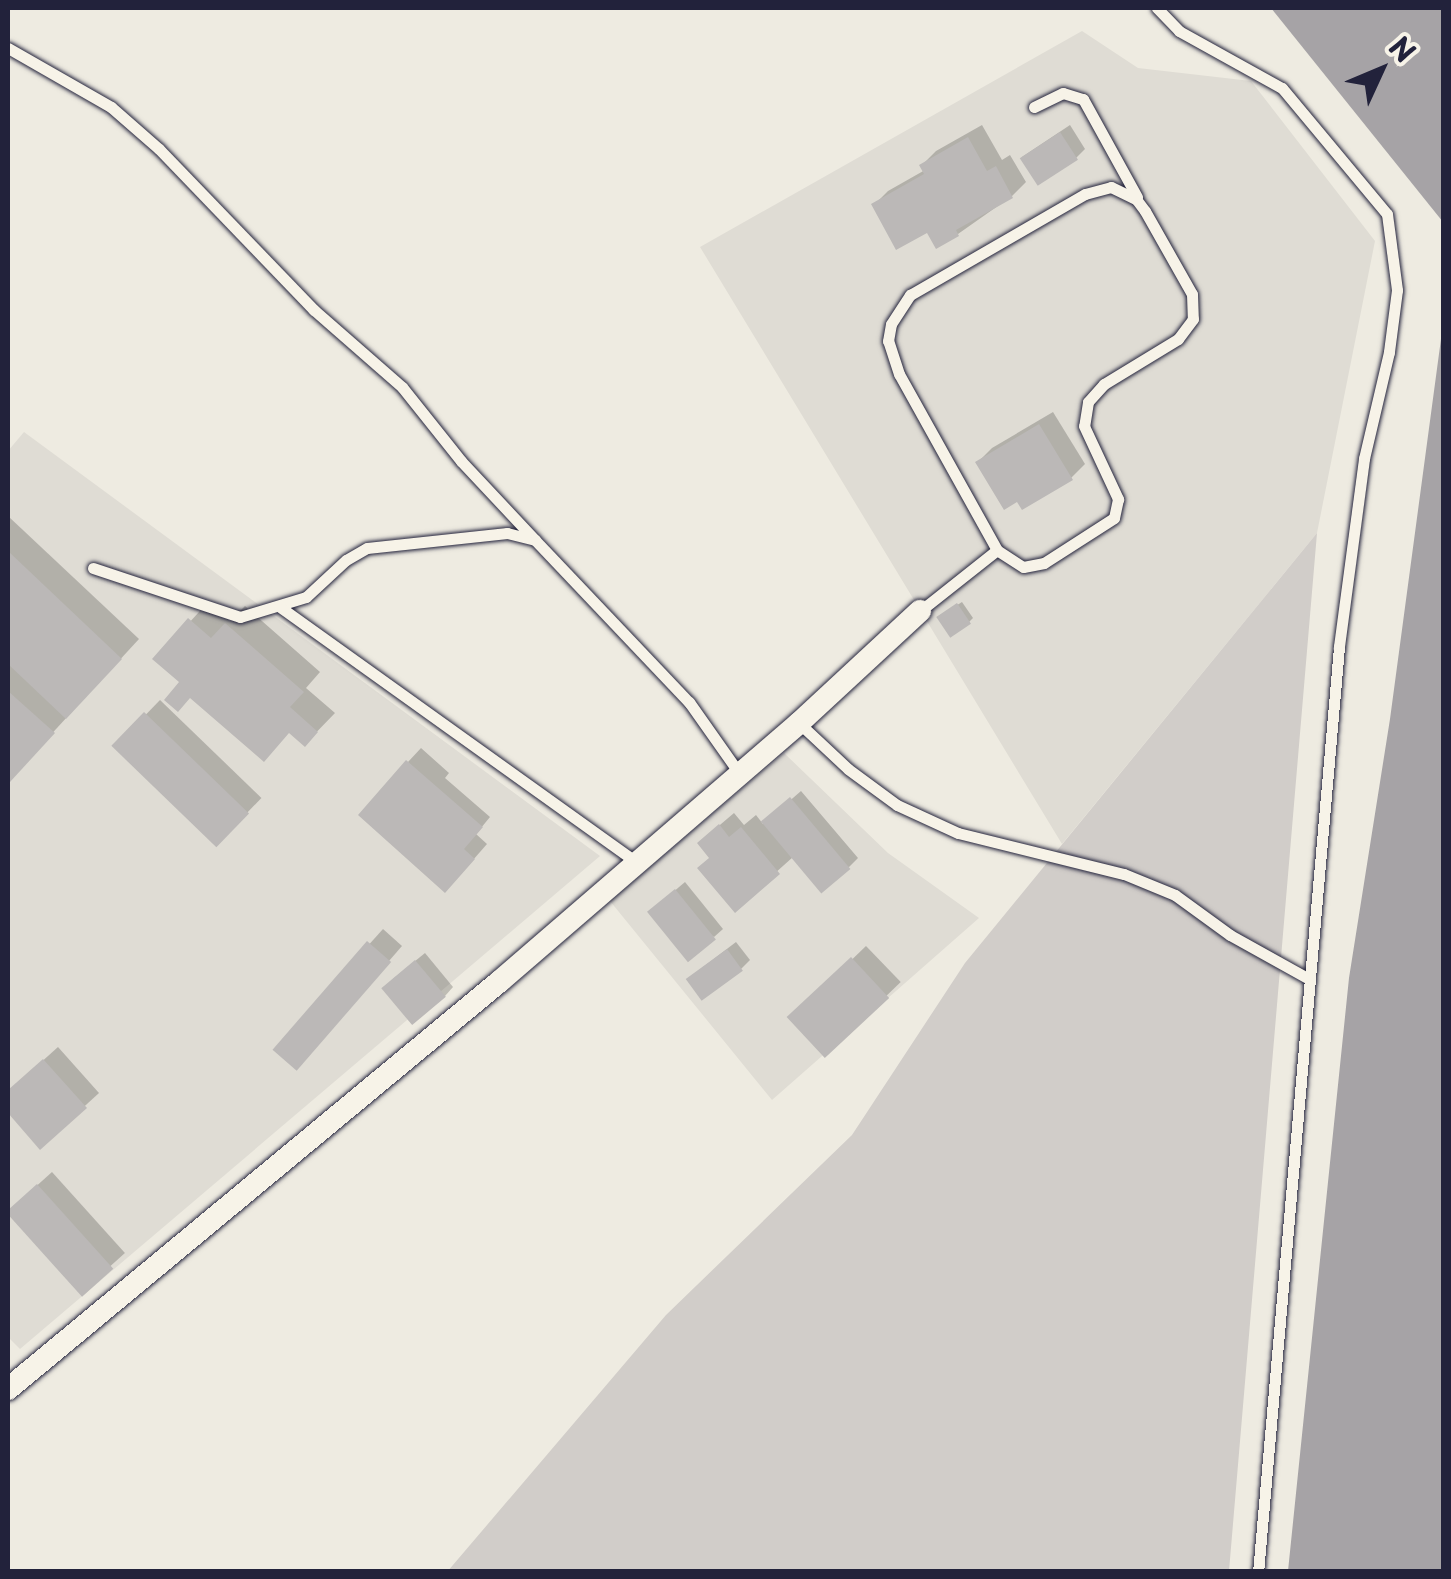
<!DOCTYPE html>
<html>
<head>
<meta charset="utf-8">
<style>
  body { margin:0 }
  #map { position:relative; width:1451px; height:1579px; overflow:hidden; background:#eeebe1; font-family:"Playpen Sans",sans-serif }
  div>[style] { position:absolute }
  .built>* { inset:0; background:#dfdcd4 }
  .green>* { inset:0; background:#d1cdc9 }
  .water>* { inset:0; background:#a6a3a6 }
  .shadow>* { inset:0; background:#0003; transform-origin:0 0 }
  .building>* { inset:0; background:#bbb8b7; transform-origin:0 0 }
  .roads { filter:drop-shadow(0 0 2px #22223b) drop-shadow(0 0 2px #22223b) }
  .service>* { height:11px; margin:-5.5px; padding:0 5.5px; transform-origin:5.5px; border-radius:5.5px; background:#f7f3e8 }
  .minor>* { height:22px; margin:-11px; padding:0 11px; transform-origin:11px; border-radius:11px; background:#f7f3e8 }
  span { translate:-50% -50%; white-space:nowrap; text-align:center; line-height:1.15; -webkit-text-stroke:8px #f7f3e8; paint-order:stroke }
  .frame { position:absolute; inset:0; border:10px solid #22223b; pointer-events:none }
  .north { position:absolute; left:1331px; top:20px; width:100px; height:100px; -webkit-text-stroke:8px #f7f3e8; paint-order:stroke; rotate:46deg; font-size:28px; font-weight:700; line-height:40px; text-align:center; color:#22223b }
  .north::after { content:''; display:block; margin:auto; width:35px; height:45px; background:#22223b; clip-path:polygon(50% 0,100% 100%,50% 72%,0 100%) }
</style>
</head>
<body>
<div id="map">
  <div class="built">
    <i style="clip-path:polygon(1082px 31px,1138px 68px,1251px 81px,1375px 241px,1317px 533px,1062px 844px,700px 247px)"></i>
    <i style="clip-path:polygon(24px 432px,600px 856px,20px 1349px,8px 1337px,8px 451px)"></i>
    <i style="clip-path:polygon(784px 753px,888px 853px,979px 918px,772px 1100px,610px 901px)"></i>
  </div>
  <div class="green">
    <i style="clip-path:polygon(1317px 533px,1229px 1571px,447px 1572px,666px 1315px,852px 1135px,965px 963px)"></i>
  </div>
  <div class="water">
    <i style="clip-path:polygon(1271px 8px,1443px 8px,1443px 222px)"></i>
    <i style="clip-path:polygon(1443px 324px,1443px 1571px,1288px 1571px,1349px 978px,1390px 719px)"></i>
  </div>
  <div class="shadow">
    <i style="clip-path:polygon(982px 125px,1002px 160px,1010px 155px,1026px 182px,1012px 196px,958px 234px,928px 229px,874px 205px,888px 191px,925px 170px,922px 165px,936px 151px)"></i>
    <i style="clip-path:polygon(1070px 125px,1085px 149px,1076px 158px,1022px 157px)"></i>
    <i style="clip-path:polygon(1053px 412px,1085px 464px,1071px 478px,978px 462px,992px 448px)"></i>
    <i style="clip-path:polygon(8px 516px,139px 639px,10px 779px,8px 777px)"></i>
    <i style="clip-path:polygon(209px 601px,230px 621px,245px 606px,320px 672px,306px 688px,335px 713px,305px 744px,290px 731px,183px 682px,156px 659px)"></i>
    <i style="clip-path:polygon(962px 602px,973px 618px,969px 622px,943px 614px)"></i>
    <i style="left:160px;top:700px;width:141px;height:63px;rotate:44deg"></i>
    <i style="clip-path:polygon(421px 748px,449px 773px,445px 778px,490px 817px,476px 834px,487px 844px,459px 876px,408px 762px)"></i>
    <i style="clip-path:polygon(801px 791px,858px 858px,849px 867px,793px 857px,735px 909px,712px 857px,714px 830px,734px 813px,744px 825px,756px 815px,763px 824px)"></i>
    <i style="clip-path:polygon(685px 882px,723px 929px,714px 937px,659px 904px)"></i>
    <i style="clip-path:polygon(383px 929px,402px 946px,309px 1053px,275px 1049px)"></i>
    <i style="clip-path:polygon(736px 942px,750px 960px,741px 969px,698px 971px)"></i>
    <i style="left:866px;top:946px;width:50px;height:105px;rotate:46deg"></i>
    <i style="clip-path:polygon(425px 953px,453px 987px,445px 996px,393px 979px)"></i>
    <i style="clip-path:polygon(58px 1047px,99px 1093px,40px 1147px,8px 1109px,8px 1092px)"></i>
    <i style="left:52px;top:1172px;width:109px;height:59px;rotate:48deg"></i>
  </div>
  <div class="building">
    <i style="left:1060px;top:132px;width:33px;height:48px;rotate:57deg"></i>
    <i style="clip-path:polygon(968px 137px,987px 171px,996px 166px,1013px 198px,956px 230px,959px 236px,936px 249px,927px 233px,896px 250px,871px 204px,924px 174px,919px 165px)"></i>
    <i style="clip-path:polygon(1039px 424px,1073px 480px,1022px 510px,1017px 502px,1004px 510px,975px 462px)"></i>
    <i style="clip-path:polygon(8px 551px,122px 659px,66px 719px,8px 664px)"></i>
    <i style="left:957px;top:603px;width:25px;height:25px;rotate:56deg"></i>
    <i style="clip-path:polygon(188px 618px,211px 638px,225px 623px,304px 692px,290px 707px,318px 732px,305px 747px,289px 733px,264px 762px,190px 698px,178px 712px,164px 700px,179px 682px,152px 659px)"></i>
    <i style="clip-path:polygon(8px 691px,55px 733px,10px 782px,8px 780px)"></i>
    <i style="left:144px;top:712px;width:146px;height:47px;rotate:44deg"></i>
    <i style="clip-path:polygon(406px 760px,483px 827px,464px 849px,475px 859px,445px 893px,358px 815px)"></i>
    <i style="left:790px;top:797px;width:94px;height:38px;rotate:50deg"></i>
    <i style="clip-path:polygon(719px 824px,729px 837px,741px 827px,780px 874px,735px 913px,697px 868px,709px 858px,697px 843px)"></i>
    <i style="left:675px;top:889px;width:65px;height:36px;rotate:51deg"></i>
    <i style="left:367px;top:941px;width:32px;height:144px;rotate:41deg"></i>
    <i style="left:727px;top:949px;width:27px;height:51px;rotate:54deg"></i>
    <i style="left:851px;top:957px;width:56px;height:88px;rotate:47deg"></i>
    <i style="left:415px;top:960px;width:48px;height:44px;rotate:50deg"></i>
    <i style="clip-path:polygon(43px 1059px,87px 1108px,40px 1150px,8px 1113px,8px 1090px)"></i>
    <i style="left:37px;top:1184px;width:114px;height:42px;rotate:48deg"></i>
  </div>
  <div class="roads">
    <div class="service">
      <i style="left:1157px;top:8px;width:32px;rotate:46deg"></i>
      <i style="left:1179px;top:31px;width:118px;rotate:29deg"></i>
      <i style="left:1282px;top:88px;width:164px;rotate:50.2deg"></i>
      <i style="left:1387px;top:214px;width:77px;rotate:82.5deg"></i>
      <i style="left:1397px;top:290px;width:63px;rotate:97.4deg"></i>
      <i style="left:1389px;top:352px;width:110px;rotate:103.2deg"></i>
      <i style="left:1364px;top:459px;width:190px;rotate:97.6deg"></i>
      <i style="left:1339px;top:647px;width:929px;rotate:95deg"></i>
      <i style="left:8px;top:48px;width:119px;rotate:29.8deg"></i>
      <i style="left:111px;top:107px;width:64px;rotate:41.2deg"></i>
      <i style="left:159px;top:149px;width:223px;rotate:46.1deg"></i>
      <i style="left:314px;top:310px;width:117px;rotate:41.2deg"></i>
      <i style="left:402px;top:387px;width:95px;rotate:51.4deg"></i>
      <i style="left:461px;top:461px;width:108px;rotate:46.9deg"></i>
      <i style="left:1034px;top:107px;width:32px;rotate:-26deg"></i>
      <i style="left:1063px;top:93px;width:21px;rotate:17deg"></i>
      <i style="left:1083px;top:99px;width:112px;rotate:61.1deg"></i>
      <i style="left:1111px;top:187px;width:28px;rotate:26deg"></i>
      <i style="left:1136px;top:199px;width:15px;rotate:53deg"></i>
      <i style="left:1145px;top:211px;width:95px;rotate:60.5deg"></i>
      <i style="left:1192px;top:294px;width:25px;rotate:88deg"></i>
      <i style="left:1193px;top:319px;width:25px;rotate:127deg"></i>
      <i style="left:1178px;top:339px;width:87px;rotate:148.7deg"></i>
      <i style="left:1104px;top:384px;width:24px;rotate:132deg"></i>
      <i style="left:1088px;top:402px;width:24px;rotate:99deg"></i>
      <i style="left:1084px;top:426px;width:81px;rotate:65deg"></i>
      <i style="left:1118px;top:499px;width:19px;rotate:102deg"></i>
      <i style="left:1114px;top:518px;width:83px;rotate:147.3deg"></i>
      <i style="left:1044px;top:563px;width:21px;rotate:169deg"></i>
      <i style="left:1023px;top:567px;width:31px;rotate:-147deg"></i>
      <i style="left:997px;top:550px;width:201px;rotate:-119.1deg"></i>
      <i style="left:899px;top:374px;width:35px;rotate:-108deg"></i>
      <i style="left:888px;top:341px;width:17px;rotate:-80deg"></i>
      <i style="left:891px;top:324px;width:35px;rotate:-57deg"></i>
      <i style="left:910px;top:295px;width:202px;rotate:-30deg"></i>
      <i style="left:1085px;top:194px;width:27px;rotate:-15deg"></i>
      <i style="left:93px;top:568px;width:155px;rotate:18.4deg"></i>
      <i style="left:240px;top:617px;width:69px;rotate:-16.9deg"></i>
      <i style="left:306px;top:597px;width:54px;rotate:-42.8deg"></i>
      <i style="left:346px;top:560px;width:24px;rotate:-30deg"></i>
      <i style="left:367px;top:548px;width:141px;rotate:-6.1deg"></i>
      <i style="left:507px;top:533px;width:29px;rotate:14deg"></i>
      <i style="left:535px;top:540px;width:224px;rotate:46.5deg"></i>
      <i style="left:689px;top:702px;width:87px;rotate:54.8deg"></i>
      <i style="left:280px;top:607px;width:439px;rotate:35.6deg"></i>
      <i style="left:920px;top:611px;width:98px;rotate:-38.4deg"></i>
      <i style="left:799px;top:723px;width:67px;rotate:43.2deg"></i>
      <i style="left:848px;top:769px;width:61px;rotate:36.3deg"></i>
      <i style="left:897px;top:805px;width:67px;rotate:24.7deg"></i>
      <i style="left:958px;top:833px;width:171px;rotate:13.9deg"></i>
      <i style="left:1124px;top:874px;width:55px;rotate:22.4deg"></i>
      <i style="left:1175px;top:895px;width:68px;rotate:36deg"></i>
      <i style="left:1230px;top:935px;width:90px;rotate:29.1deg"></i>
    </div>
    <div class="minor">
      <i style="left:8px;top:1389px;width:638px;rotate:-39.66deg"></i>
      <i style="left:499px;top:982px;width:396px;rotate:-40.8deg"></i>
      <i style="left:799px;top:723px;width:165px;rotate:-42.8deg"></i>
    </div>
  </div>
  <div class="frame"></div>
  <div class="north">N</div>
</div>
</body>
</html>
